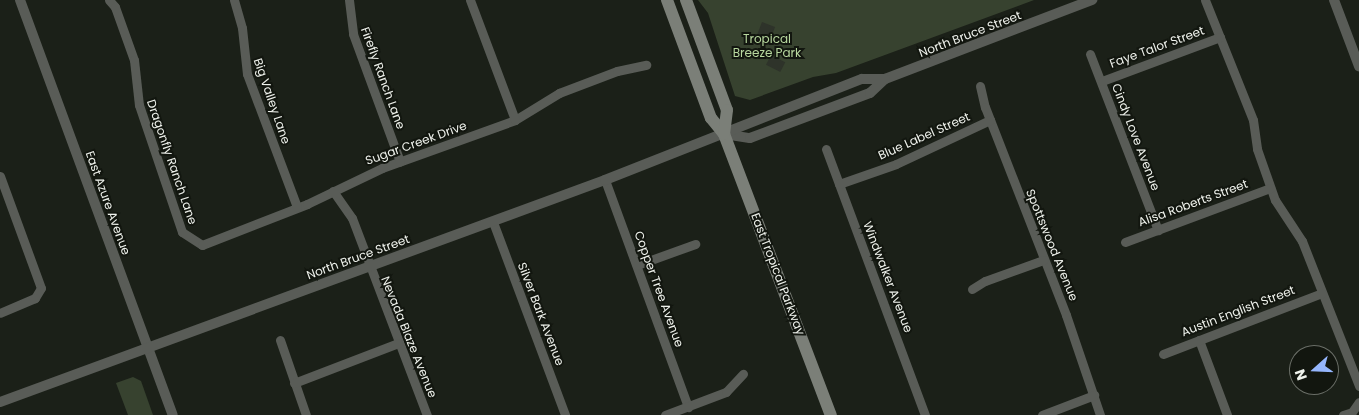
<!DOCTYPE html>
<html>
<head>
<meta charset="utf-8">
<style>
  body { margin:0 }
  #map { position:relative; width:1359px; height:415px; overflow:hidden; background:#1b2018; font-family:Poppins,sans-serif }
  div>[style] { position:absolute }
  .green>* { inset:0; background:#37422f }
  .building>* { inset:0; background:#2e332a; transform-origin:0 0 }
  .minor>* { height:9px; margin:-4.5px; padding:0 4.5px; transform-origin:4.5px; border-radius:4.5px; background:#595c57 }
  .tertiary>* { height:10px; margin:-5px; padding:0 5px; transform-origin:5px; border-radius:5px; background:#595c57 }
  .secondary>* { height:12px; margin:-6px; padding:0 6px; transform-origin:6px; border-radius:6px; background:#7b7f78 }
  span { translate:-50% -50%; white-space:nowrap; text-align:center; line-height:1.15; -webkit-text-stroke:4px #12160f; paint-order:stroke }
  .street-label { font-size:12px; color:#eff2ec }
  .park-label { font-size:12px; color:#b8d89f }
  .north { position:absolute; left:1289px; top:345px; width:50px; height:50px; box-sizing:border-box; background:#12160f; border:1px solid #6a6e67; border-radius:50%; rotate:250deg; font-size:14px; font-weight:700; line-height:20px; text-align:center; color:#eff2ec }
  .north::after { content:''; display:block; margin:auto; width:18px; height:22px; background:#95b6fd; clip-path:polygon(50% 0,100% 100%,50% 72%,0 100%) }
</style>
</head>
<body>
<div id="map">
  <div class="green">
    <i style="clip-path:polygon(698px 0,1034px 0,836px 73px,813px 77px,750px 100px,735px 96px,708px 13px)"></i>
    <i style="clip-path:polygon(133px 377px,141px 381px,153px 415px,128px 415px,116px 383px)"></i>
  </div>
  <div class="building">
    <i style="left:762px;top:22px;width:14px;height:15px;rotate:21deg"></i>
    <i style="left:771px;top:55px;width:16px;height:11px;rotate:27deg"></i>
  </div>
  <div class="minor">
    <i style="left:109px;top:0;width:9px;rotate:49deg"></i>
    <i style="left:115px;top:7px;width:56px;rotate:70.3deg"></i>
    <i style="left:134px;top:60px;width:45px;rotate:83.7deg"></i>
    <i style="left:139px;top:105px;width:134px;rotate:71.3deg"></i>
    <i style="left:182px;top:232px;width:24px;rotate:33deg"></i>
    <i style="left:202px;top:245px;width:113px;rotate:-21.3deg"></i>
    <i style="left:307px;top:204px;width:83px;rotate:-25.6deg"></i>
    <i style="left:382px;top:168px;width:141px;rotate:-19.8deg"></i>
    <i style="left:515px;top:120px;width:52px;rotate:-31.5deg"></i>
    <i style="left:559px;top:93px;width:62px;rotate:-20.8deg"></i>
    <i style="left:617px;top:71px;width:30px;rotate:-12deg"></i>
    <i style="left:234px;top:0;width:29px;rotate:74deg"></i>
    <i style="left:242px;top:28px;width:46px;rotate:83.8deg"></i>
    <i style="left:247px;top:74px;width:142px;rotate:69.4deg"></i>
    <i style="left:349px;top:0;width:34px;rotate:83deg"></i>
    <i style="left:353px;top:34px;width:136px;rotate:69.8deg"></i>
    <i style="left:470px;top:0;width:128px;rotate:69.4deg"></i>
    <i style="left:1205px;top:0;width:129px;rotate:68.2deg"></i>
    <i style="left:1253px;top:120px;width:29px;rotate:82deg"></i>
    <i style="left:1257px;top:149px;width:54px;rotate:70.6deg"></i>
    <i style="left:1275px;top:200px;width:49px;rotate:56.6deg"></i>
    <i style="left:1302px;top:241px;width:156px;rotate:68.5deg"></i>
    <i style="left:1090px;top:54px;width:189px;rotate:68.9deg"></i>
    <i style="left:1102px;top:81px;width:126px;rotate:-20.4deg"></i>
    <i style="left:980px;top:86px;width:22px;rotate:77deg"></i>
    <i style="left:985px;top:107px;width:223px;rotate:68.7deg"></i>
    <i style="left:1066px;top:315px;width:106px;rotate:71.2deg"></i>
    <i style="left:826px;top:149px;width:284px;rotate:69.6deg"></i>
    <i style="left:0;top:176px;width:119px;rotate:69.9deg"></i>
    <i style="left:41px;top:288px;width:12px;rotate:121deg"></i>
    <i style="left:35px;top:298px;width:38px;rotate:157deg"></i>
    <i style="left:605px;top:180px;width:242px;rotate:69.9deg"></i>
    <i style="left:839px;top:184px;width:60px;rotate:-19.3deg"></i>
    <i style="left:896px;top:164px;width:104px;rotate:-25.1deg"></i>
    <i style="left:333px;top:191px;width:33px;rotate:55deg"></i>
    <i style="left:352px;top:218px;width:211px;rotate:69.2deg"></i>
    <i style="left:493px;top:222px;width:206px;rotate:69.5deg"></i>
    <i style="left:1125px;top:242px;width:155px;rotate:-20.4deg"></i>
    <i style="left:637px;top:265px;width:62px;rotate:-19.9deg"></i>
    <i style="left:972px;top:289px;width:15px;rotate:-32deg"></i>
    <i style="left:985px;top:281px;width:62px;rotate:-19.9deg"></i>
    <i style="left:280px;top:340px;width:79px;rotate:70.9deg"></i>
    <i style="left:1199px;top:340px;width:80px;rotate:69.5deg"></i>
    <i style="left:1163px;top:354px;width:170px;rotate:-21deg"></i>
    <i style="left:294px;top:383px;width:111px;rotate:-21deg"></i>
    <i style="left:665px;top:415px;width:65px;rotate:-20.7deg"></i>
    <i style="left:726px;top:392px;width:25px;rotate:-47deg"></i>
    <i style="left:1042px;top:415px;width:56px;rotate:-21deg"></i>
    <i style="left:1343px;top:415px;width:9px;rotate:-18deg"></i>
    <i style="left:1352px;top:412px;width:12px;rotate:-55deg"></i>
  </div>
  <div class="tertiary">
    <i style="left:20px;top:0;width:442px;rotate:69.8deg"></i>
    <i style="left:1334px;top:0;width:71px;rotate:69.3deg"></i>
    <i style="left:724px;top:134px;width:26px;rotate:9deg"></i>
    <i style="left:750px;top:138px;width:128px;rotate:-20.6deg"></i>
    <i style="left:870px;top:93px;width:21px;rotate:-43deg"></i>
    <i style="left:885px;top:79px;width:222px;rotate:-20.9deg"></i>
    <i style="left:0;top:402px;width:644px;rotate:-20.15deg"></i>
    <i style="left:605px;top:180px;width:276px;rotate:-21.5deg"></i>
    <i style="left:862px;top:79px;width:23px"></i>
  </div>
  <div class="secondary">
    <i style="left:667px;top:0;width:126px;rotate:69.6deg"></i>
    <i style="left:711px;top:118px;width:21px;rotate:51deg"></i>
    <i style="left:724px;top:134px;width:301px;rotate:69.2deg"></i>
    <i style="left:686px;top:0;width:117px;rotate:69.6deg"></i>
    <i style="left:727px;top:110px;width:24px;rotate:97deg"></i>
  </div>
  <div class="street-label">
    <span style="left:970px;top:34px;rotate:-21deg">North Bruce Street</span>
    <span style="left:1157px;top:47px;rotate:-20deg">Faye Talor Street</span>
    <span style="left:383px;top:78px;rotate:70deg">Firefly Ranch Lane</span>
    <span style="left:272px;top:101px;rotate:71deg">Big Valley Lane</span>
    <span style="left:924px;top:136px;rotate:-24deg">Blue Label Street</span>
    <span style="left:1136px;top:137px;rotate:69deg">Cindy Love Avenue</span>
    <span style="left:416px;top:143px;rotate:-20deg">Sugar Creek Drive</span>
    <span style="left:172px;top:162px;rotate:71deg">Dragonfly Ranch Lane</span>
    <span style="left:108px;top:203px;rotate:70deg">East Azure Avenue</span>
    <span style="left:1193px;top:203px;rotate:-20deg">Alisa Roberts Street</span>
    <span style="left:1052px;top:245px;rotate:68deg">Spottswood Avenue</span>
    <span style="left:358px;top:257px;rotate:-20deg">North Bruce Street</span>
    <span style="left:778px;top:274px;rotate:69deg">East Tropical Parkway</span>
    <span style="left:888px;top:277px;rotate:69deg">Windwalker Avenue</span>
    <span style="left:659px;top:289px;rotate:70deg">Copper Tree Avenue</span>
    <span style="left:1238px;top:311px;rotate:-21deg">Austin English Street</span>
    <span style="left:541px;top:314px;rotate:69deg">Silver Bark Avenue</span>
    <span style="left:409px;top:337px;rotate:68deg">Nevada Blaze Avenue</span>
  </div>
  <div class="park-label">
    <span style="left:767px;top:46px">Tropical<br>Breeze Park</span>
  </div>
  <div class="north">N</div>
</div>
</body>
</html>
